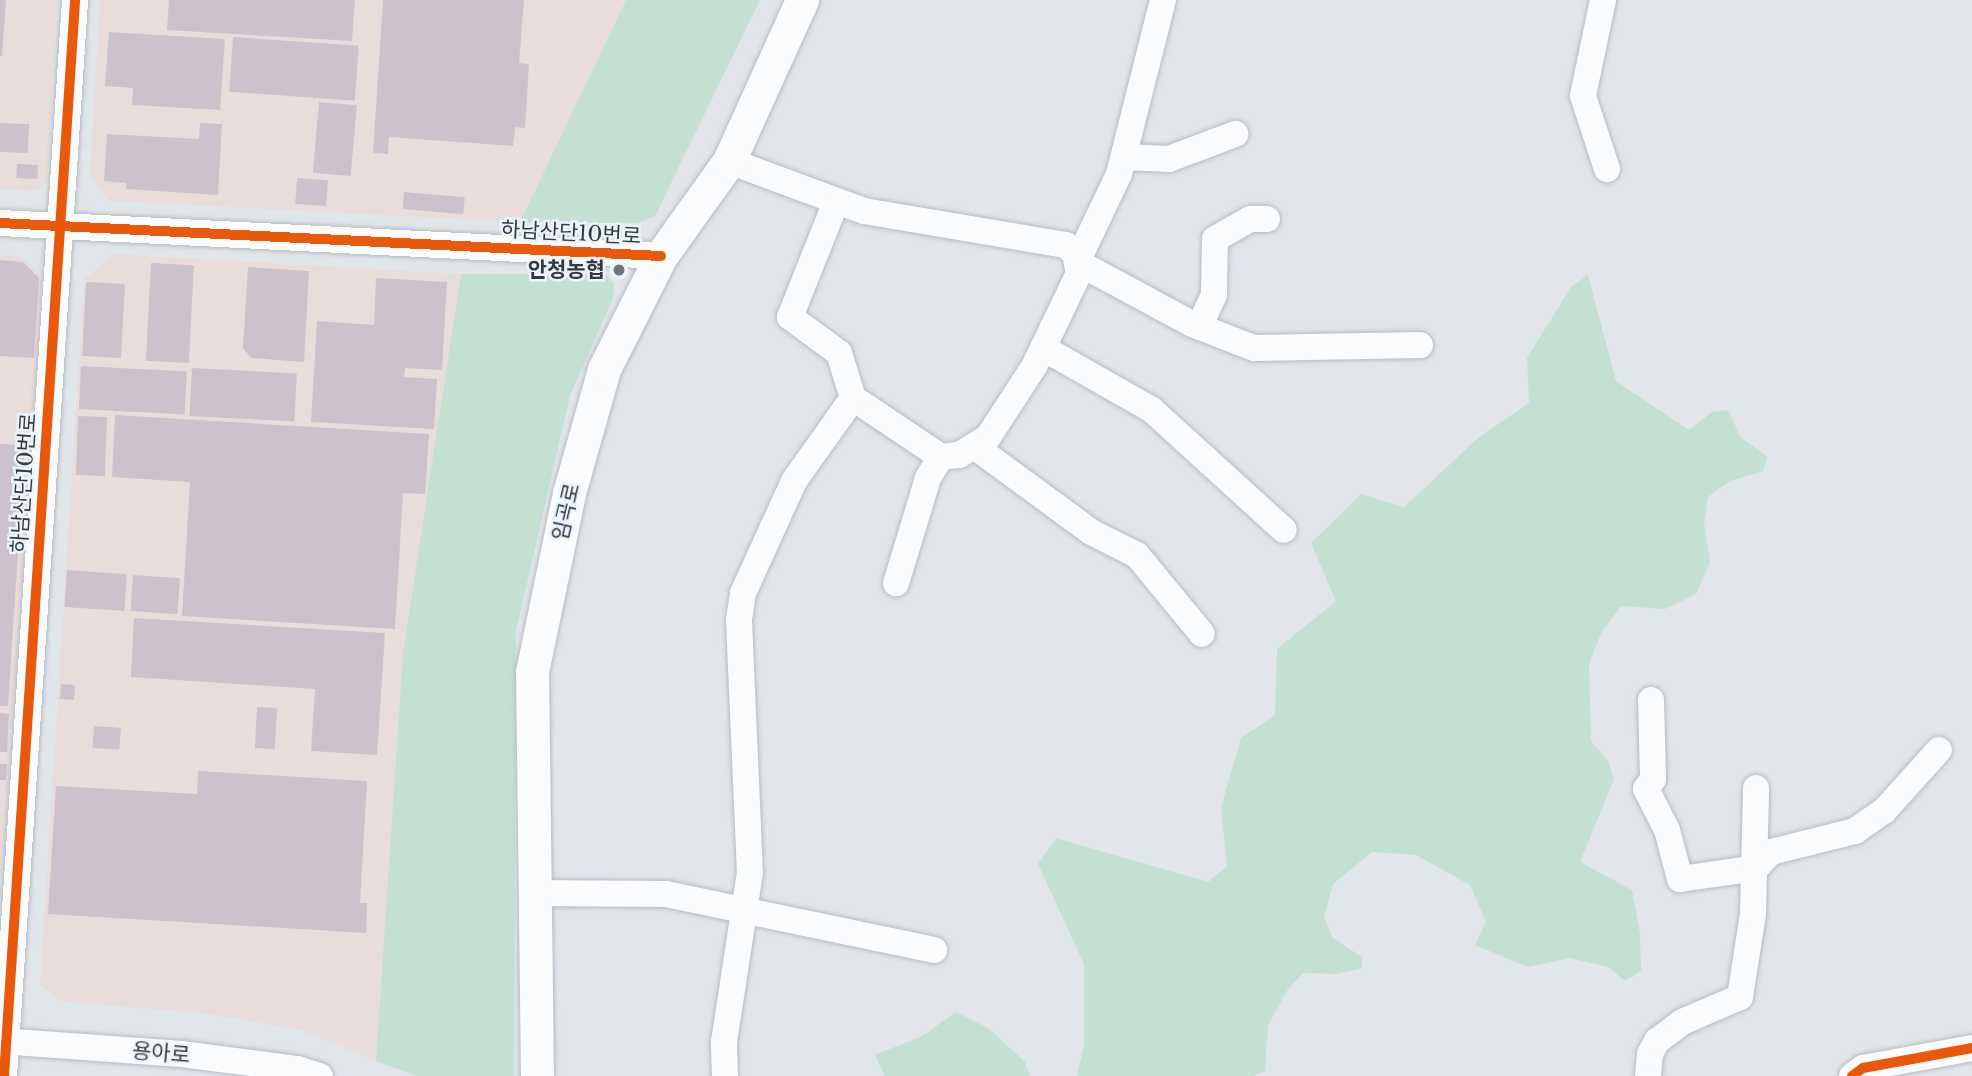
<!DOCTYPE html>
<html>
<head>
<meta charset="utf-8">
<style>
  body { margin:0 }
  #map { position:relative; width:1972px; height:1076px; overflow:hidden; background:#e1e6eb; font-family:"Libre Baskerville","Noto Sans KR",serif }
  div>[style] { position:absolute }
  .industrial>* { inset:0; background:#e9dddc }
  .green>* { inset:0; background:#c4e0d3 }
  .building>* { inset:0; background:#ccc2cb; transform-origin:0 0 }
  .roads { filter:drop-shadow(0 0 2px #b8bcc0) drop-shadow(0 0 2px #b8bcc0) }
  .minor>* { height:26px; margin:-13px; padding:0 13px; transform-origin:13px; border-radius:13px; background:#fafbfc }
  .major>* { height:33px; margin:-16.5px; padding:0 16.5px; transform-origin:16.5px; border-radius:16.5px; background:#fafbfc }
  .cycleway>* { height:10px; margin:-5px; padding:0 5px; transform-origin:5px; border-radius:5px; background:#e8590c }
  .dots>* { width:19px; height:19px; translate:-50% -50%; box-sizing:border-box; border:4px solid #eaf4fd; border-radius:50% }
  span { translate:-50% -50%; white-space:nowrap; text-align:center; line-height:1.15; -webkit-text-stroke:5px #eaf4fd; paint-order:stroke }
  .street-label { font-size:21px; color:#36393d }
  .poi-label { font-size:21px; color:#36393d; font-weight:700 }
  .right { translate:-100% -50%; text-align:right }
</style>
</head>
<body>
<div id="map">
  <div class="industrial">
    <i style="clip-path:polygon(0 0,57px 0,47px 178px,42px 188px,30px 191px,0 189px)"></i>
    <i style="clip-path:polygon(100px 0,626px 0,520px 222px,108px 201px,90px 175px)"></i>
    <i style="clip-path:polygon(114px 254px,461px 274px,403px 653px,376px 1061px,301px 1030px,203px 1013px,62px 1002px,40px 985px,84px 279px)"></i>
    <i style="clip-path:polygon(0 255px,23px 257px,43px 277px,0 911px)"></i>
  </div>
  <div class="green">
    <i style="clip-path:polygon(626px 0,760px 0,655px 216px,638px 223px,520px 222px)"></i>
    <i style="clip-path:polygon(461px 274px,605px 274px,614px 283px,613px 298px,570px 396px,516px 631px,514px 1076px,416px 1076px,376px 1061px,403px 653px)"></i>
    <i style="clip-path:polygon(1588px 275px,1616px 381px,1689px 430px,1712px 412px,1728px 410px,1741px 438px,1767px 456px,1763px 471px,1730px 481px,1708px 497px,1704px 522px,1710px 563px,1696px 594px,1665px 609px,1621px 606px,1601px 633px,1589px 664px,1591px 741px,1608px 761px,1614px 779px,1580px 862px,1632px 890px,1640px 933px,1641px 971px,1625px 981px,1608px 967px,1570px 958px,1528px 967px,1475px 945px,1486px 922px,1470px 885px,1416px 855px,1372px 852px,1333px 884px,1324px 917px,1333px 938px,1362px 957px,1362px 968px,1337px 974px,1303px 973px,1288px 989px,1268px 1026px,1265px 1071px,1254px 1076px,1077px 1076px,1084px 1044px,1084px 964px,1038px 864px,1056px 838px,1208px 882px,1227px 866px,1221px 807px,1241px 738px,1275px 715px,1277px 649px,1336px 601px,1311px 543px,1361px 494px,1404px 507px,1478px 438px,1529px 403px,1527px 358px,1571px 287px)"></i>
    <i style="clip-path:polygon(956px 1012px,988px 1028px,1025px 1062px,1030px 1076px,885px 1076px,875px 1055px,922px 1036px)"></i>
  </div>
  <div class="building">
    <i style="clip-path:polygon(0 0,6px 0,2px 56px,0 56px)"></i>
    <i style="clip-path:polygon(169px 0,355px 0,352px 41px,167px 30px)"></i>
    <i style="clip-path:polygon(383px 0,524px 0,519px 63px,529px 64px,525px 128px,515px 127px,513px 146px,389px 137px,388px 154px,373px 153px)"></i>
    <i style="clip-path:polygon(109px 32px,225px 39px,220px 110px,132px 105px,133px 88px,105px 86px)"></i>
    <i style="left:233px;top:37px;width:126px;height:55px;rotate:4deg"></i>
    <i style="left:319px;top:102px;width:38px;height:71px;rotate:5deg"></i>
    <i style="left:0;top:123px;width:29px;height:29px;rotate:2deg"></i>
    <i style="clip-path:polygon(200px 123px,222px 124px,218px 195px,126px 189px,126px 183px,104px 181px,107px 134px,199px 139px)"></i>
    <i style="left:17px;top:164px;width:21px;height:14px;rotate:3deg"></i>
    <i style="left:297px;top:178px;width:31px;height:26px;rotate:4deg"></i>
    <i style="left:404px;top:192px;width:61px;height:17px;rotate:5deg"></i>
    <i style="clip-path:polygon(0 260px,23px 262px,39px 278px,34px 358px,0 356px)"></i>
    <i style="left:151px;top:263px;width:43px;height:98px;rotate:3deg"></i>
    <i style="clip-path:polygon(248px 267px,309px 271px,304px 362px,251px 358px,243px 348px)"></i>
    <i style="clip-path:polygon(376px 278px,447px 282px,442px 370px,405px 368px,404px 377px,437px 379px,434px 429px,311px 422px,317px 321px,374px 325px)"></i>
    <i style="left:86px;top:282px;width:39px;height:74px;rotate:3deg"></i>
    <i style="left:81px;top:366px;width:106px;height:43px;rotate:3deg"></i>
    <i style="left:192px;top:368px;width:105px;height:48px;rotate:3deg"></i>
    <i style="clip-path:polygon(115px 415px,429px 434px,425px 494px,403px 493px,395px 629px,182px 616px,190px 482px,112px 477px)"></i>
    <i style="left:78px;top:416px;width:29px;height:59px;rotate:2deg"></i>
    <i style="clip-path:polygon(0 444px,25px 445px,8px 706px,0 706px)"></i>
    <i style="left:67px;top:570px;width:60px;height:37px;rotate:4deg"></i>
    <i style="left:133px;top:575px;width:47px;height:36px;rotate:4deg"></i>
    <i style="clip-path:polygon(134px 618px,385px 633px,377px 755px,311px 751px,315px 689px,131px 677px)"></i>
    <i style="left:61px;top:684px;width:14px;height:15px;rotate:4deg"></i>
    <i style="left:257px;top:707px;width:20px;height:41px;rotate:3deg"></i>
    <i style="clip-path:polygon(0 713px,9px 714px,7px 752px,0 752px)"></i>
    <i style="left:94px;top:726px;width:27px;height:22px;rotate:4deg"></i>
    <i style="clip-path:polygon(0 764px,7px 764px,6px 780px,0 780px)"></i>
    <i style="clip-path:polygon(198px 771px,367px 781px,360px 903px,367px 903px,366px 933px,48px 914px,56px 786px,197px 794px)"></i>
  </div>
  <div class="roads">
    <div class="minor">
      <i style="left:1163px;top:0;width:179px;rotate:104.2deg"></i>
      <i style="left:1119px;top:174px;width:98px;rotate:115.5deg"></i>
      <i style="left:1077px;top:262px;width:131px;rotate:28.3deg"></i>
      <i style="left:1192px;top:324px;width:66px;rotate:21.2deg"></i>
      <i style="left:1254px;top:348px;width:166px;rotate:-1deg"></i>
      <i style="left:1603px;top:0;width:98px;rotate:101.8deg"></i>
      <i style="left:1583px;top:96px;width:77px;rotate:71.8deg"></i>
      <i style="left:1124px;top:157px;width:45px;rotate:2.5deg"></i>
      <i style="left:1169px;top:159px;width:71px;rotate:-20.7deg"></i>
      <i style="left:729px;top:161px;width:144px;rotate:20.3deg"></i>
      <i style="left:864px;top:211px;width:205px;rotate:9.6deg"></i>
      <i style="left:1066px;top:245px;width:12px;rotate:42deg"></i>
      <i style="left:1075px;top:253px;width:20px;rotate:79deg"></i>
      <i style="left:1079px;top:273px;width:102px;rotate:115.6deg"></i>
      <i style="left:1035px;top:365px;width:86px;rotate:123.1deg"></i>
      <i style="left:988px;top:437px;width:34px;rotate:148deg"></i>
      <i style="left:959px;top:455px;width:18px;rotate:174deg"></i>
      <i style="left:941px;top:457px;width:25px;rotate:122deg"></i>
      <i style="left:928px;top:478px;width:110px;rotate:106.9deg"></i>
      <i style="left:0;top:223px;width:662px;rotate:2.86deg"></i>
      <i style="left:1199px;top:327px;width:35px;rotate:-65deg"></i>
      <i style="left:1214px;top:295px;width:56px;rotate:-89deg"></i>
      <i style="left:1215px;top:239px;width:40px;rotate:-29.7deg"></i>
      <i style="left:1250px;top:219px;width:17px"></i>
      <i style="left:1043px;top:348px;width:125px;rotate:29.6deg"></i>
      <i style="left:1152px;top:410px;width:178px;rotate:42.3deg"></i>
      <i style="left:853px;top:398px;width:106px;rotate:33.8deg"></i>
      <i style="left:974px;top:446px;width:145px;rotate:36.3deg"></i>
      <i style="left:1091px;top:532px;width:51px;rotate:26.6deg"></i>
      <i style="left:1137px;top:555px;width:102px;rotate:50.6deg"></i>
      <i style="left:1651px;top:700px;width:79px;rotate:88.5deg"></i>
      <i style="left:1653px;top:779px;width:12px;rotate:125deg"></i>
      <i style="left:1646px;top:789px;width:46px;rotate:62.9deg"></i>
      <i style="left:1667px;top:830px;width:51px;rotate:75.1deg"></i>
      <i style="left:1680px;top:879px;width:77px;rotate:-8.2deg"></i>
      <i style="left:1756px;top:868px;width:22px;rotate:-47deg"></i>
      <i style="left:1771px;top:852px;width:87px;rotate:-14deg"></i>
      <i style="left:1855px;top:831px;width:35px;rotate:-35deg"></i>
      <i style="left:1884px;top:811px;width:82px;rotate:-48deg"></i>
      <i style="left:535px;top:893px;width:131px;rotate:0.4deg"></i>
      <i style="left:666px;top:894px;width:274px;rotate:11.8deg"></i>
      <i style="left:0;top:1041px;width:182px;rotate:4.1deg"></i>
      <i style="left:182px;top:1054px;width:117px;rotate:7.4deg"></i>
      <i style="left:298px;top:1069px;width:23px;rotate:18deg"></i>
      <i style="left:4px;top:1076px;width:1078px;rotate:-86.22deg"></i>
      <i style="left:725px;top:1076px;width:34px;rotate:-92deg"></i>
      <i style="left:724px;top:1042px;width:171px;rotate:-81.3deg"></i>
      <i style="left:750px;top:873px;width:254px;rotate:-92.5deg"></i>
      <i style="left:739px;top:619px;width:26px;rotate:-81deg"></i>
      <i style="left:743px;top:593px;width:123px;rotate:-65.5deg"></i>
      <i style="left:794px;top:481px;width:102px;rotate:-54.6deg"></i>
      <i style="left:853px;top:398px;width:47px;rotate:-107.3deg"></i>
      <i style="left:839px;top:353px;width:61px;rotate:-143.7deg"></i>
      <i style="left:790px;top:317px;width:124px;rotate:-68.2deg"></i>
      <i style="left:1648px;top:1076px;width:22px;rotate:-85deg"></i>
      <i style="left:1650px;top:1054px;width:15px;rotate:-62deg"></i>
      <i style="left:1657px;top:1041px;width:31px;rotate:-37deg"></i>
      <i style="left:1682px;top:1022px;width:63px;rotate:-23.3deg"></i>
      <i style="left:1740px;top:997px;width:84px;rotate:-81.1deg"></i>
      <i style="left:1753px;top:914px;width:126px;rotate:-88.6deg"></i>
      <i style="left:1852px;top:1076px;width:14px;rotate:-36deg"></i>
      <i style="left:1863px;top:1068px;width:111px;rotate:-10.4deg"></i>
    </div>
    <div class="major">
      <i style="left:537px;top:1076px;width:404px;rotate:-90.7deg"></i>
      <i style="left:532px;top:672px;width:183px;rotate:-78.3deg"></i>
      <i style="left:569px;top:493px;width:129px;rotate:-74.2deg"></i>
      <i style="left:604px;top:369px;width:127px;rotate:-63.2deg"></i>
      <i style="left:661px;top:256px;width:117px;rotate:-54.4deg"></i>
      <i style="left:729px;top:161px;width:177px;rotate:-65.6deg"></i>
    </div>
  </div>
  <div class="cycleway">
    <i style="left:0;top:223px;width:662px;rotate:2.86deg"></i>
    <i style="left:4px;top:1076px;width:1078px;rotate:-86.22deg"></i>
    <i style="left:1852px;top:1076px;width:14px;rotate:-36deg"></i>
    <i style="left:1863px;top:1068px;width:111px;rotate:-10.4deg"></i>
  </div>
  <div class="dots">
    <i style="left:619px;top:270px;background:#72767a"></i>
  </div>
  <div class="street-label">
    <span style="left:571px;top:233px;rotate:3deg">하남산단10번로</span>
    <span style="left:24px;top:483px;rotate:-86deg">하남산단10번로</span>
    <span style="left:566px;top:512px;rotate:-77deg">임곡로</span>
    <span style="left:161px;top:1053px;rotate:5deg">용아로</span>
  </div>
  <div class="poi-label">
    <span class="right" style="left:605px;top:270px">안청농협</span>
  </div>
</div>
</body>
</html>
